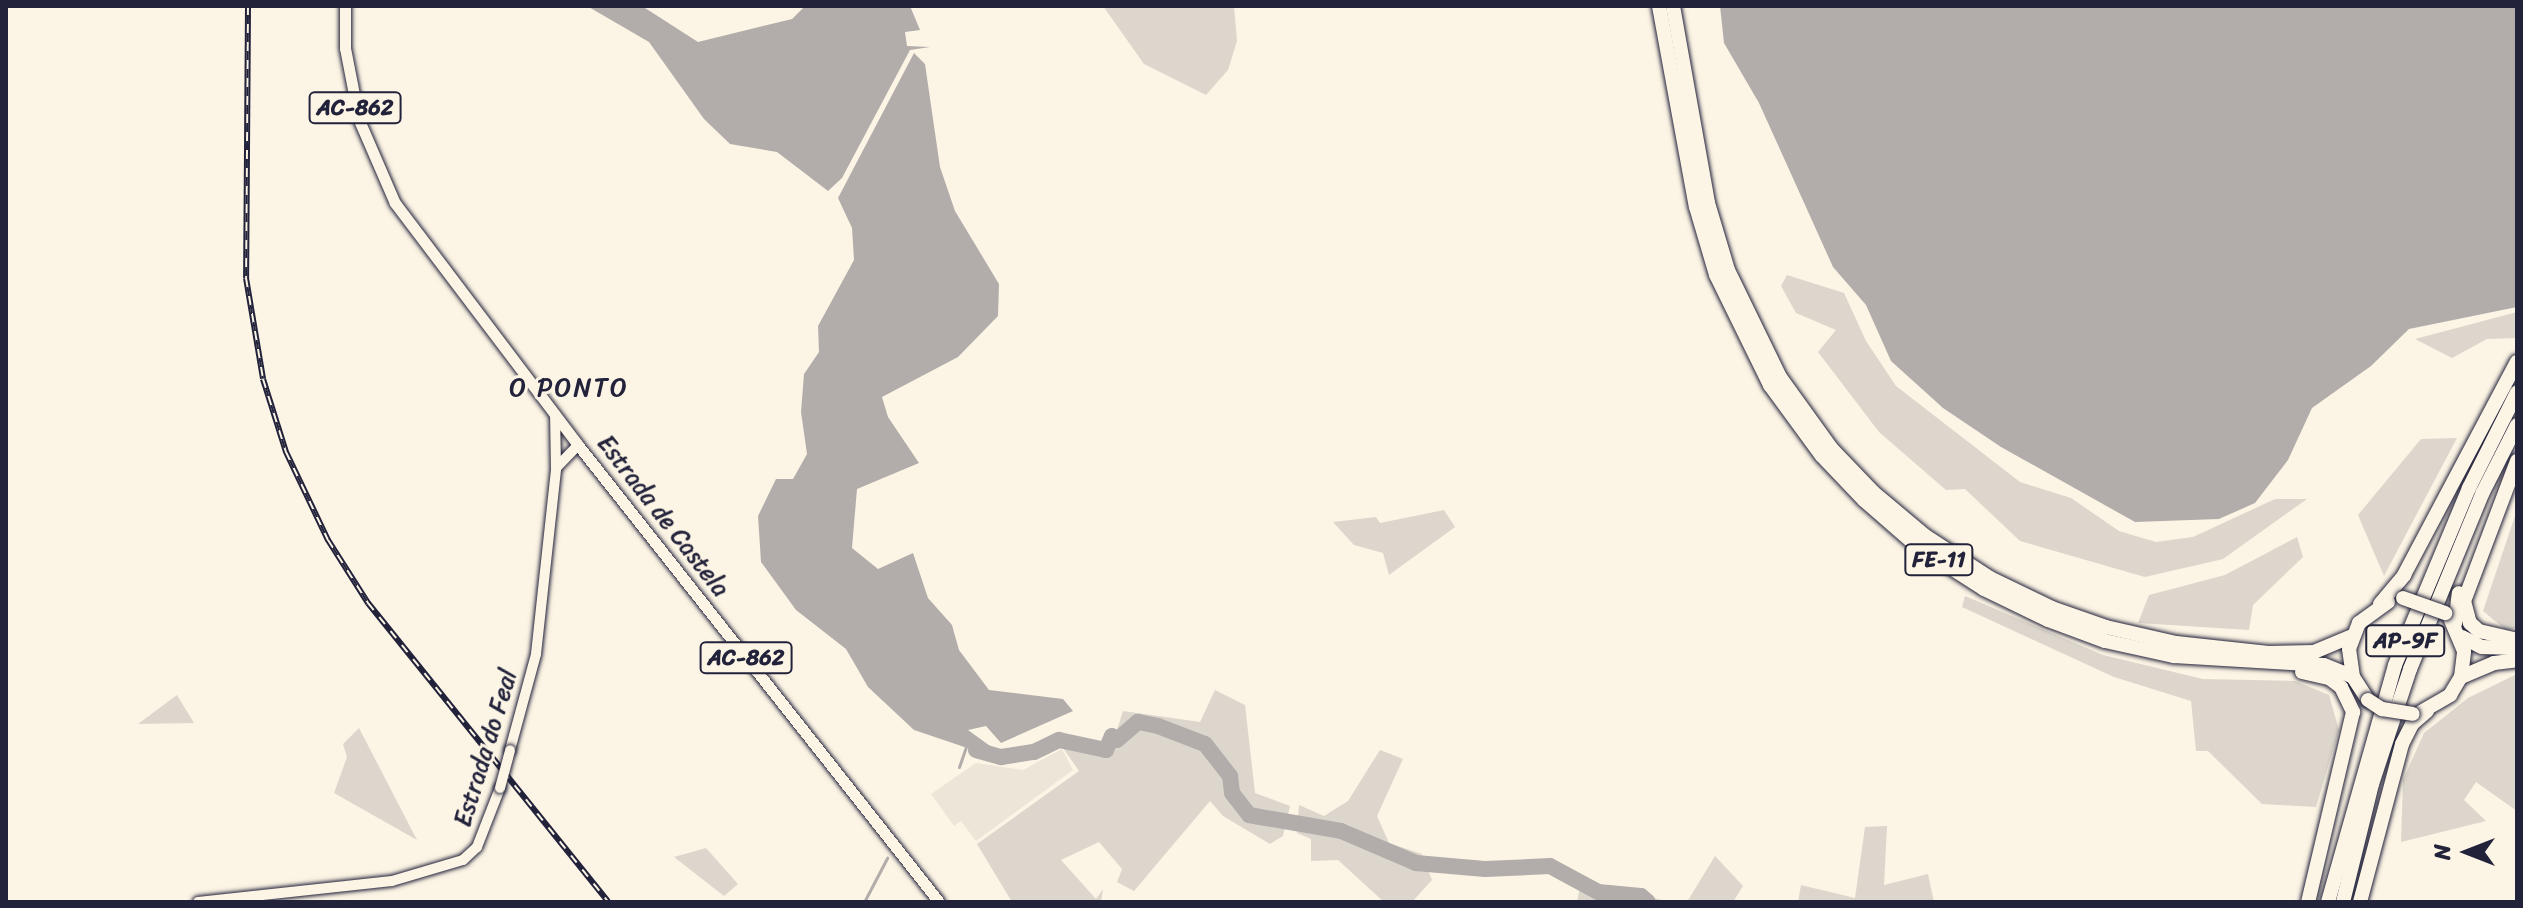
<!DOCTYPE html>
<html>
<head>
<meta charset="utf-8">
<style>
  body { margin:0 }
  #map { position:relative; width:2523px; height:908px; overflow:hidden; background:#fcf5e5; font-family:Sriracha,sans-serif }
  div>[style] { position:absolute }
  .built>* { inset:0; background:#ece5d8 }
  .green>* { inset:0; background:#dcd6cc }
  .water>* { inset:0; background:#b2adab }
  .stream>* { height:3px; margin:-1.5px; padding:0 1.5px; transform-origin:1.5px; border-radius:1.5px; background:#b2adab }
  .river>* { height:16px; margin:-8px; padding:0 8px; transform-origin:8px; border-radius:8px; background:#b2adab }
  .roads { filter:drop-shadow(0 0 2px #22223b) drop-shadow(0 0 2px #22223b) }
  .secondary>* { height:10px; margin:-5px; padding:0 5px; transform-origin:5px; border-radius:5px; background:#fcf5e5 }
  .primary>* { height:11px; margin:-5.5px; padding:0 5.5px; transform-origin:5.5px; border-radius:5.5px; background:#fcf5e5 }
  .highway>* { height:14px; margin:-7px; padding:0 7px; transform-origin:7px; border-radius:7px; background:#fcf5e5 }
  .rail>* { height:6px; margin-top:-3px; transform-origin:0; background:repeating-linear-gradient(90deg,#fcf5e5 0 9px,#22223b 0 18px); box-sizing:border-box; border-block:2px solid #22223b }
  .bridges { filter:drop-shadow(0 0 2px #22223b) drop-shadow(0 0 2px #22223b) }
  .secondary-bridge>* { height:10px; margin:-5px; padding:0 5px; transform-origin:5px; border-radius:5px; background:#fcf5e5 }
  .highway-bridge>* { height:14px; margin:-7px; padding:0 7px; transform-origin:7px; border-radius:7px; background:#fcf5e5 }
  span { translate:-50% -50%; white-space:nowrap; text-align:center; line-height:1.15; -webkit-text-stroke:6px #fcf5e5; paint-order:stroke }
  .shield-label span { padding:2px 6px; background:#fcf5e5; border:2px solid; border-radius:6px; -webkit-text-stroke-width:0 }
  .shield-label { font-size:22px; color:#22223b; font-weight:700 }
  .street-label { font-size:24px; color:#22223b }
  .neighbourhood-label { font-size:26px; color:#22223b; letter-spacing:2px }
  .frame { position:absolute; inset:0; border:8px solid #22223b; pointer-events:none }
  .north { position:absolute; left:2427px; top:812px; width:80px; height:80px; -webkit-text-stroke:6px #fcf5e5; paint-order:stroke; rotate:270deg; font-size:22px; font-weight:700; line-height:32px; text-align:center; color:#22223b }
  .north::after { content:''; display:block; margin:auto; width:28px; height:36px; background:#22223b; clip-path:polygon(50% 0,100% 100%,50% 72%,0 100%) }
</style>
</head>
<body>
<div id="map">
  <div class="built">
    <i style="clip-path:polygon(1062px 749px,1073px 770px,976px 841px,961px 821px,954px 826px,931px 794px,976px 763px,1023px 770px)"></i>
  </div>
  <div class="green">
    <i style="clip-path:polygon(1103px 6px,1234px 6px,1237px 41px,1228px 70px,1206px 95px,1144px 64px)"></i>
    <i style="clip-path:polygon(1787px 275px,1844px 293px,1866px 341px,1896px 386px,2020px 482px,2071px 498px,2119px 531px,2156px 542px,2193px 537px,2275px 499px,2307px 499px,2223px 559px,2145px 577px,2020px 541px,1965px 489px,1946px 490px,1879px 432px,1818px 352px,1836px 330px,1796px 313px,1781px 286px)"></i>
    <i style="clip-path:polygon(2517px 312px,2517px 338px,2487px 339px,2452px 358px,2415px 339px)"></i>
    <i style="clip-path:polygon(2457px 438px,2384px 576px,2358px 515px,2421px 439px)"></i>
    <i style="clip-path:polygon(1444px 510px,1455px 527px,1389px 575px,1383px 553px,1354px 545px,1333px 522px,1376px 517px,1380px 523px)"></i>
    <i style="clip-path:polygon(2517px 510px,2517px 628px,2506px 630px,2483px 611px)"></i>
    <i style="clip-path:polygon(2297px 537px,2303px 557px,2253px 605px,2249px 630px,2138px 623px,2149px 595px,2225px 575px)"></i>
    <i style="clip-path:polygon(1965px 596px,2103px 655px,2203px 679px,2295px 681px,2329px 695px,2339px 730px,2316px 807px,2262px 804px,2208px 751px,2196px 751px,2191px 701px,2114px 677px,1962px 607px)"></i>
    <i style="clip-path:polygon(2517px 674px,2517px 811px,2476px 782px,2464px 800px,2486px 821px,2401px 842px,2403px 780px,2424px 733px,2468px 698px)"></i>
    <i style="clip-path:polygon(1215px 690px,1245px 705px,1255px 793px,1290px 806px,1283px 836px,1270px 844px,1223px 816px,1210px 801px,1134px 891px,1117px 882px,1122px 869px,1099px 842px,1061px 860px,1096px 899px,1103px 889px,1101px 902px,1012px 902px,977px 844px,1079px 771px,1063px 748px,1098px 753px,1112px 746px,1123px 711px,1200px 722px)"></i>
    <i style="clip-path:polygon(177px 695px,194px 723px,138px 724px)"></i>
    <i style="clip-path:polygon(359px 728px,417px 840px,334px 793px,347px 757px,343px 744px)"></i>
    <i style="clip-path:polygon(1380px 750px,1403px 759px,1377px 816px,1389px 843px,1422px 854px,1432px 880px,1412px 902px,1384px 902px,1338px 860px,1311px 861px,1311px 839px,1297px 833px,1299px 805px,1324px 816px,1348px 801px)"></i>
    <i style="clip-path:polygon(1887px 826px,1884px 885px,1928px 874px,1934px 902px,1798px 902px,1801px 885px,1855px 898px,1865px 827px)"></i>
    <i style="clip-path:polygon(706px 848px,738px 884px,724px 896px,674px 857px)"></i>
    <i style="clip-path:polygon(1715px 856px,1743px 886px,1733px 902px,1687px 902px)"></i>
    <i style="clip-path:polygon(1610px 885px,1668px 902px,1577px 902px,1580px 887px)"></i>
  </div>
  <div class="water">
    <i style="clip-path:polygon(587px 6px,642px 6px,698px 42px,792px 19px,805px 6px,910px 6px,920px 30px,905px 32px,907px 46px,930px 47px,910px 50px,842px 178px,828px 191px,777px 152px,730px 144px,704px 119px,649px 42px)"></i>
    <i style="clip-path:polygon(1720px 6px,2517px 6px,2517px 307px,2409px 329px,2371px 366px,2312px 408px,2288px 460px,2255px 503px,2219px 519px,2135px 522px,2001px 447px,1943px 408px,1891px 361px,1866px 305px,1833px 267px,1759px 103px,1724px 43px)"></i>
    <i style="clip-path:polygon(914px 53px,925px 64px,940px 167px,955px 211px,999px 284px,998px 316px,958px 357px,882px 397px,888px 417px,919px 463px,857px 489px,852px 548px,878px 569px,913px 553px,928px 598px,952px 625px,959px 650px,989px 690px,1063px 699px,1073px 711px,1001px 743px,986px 726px,968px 730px,997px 751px,994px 757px,914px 730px,868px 687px,846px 649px,796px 610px,761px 562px,758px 516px,776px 479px,793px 479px,807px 454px,801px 412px,804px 374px,819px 352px,818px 326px,854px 260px,852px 228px,838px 198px)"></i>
  </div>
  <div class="stream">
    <i style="left:959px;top:767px;width:21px;rotate:-71deg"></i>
    <i style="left:864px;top:902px;width:50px;rotate:-62.4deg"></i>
  </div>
  <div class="river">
    <i style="left:976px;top:750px;width:26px;rotate:16deg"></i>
    <i style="left:1001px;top:757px;width:33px;rotate:-9deg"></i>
    <i style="left:1034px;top:752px;width:28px;rotate:-26deg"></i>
    <i style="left:1059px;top:740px;width:48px;rotate:12deg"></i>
    <i style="left:1106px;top:750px;width:15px;rotate:-67deg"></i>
    <i style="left:1112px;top:736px;width:6px;rotate:39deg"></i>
    <i style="left:1117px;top:740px;width:28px;rotate:-41deg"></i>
    <i style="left:1138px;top:722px;width:20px;rotate:11deg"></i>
    <i style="left:1158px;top:726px;width:50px;rotate:21deg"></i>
    <i style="left:1205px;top:744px;width:41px;rotate:52deg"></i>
    <i style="left:1230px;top:776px;width:17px;rotate:83deg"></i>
    <i style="left:1232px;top:793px;width:28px;rotate:52deg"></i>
    <i style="left:1249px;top:815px;width:93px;rotate:9.9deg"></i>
    <i style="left:1341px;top:831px;width:82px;rotate:23.1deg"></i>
    <i style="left:1416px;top:863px;width:69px;rotate:5deg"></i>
    <i style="left:1485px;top:869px;width:65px;rotate:-2.6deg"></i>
    <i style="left:1550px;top:866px;width:55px;rotate:28.4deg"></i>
    <i style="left:1598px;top:892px;width:43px;rotate:5.3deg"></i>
    <i style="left:1641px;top:896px;width:9px;rotate:41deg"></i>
  </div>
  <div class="roads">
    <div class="secondary">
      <i style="left:557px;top:467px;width:30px;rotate:-46deg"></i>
      <i style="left:510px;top:750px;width:99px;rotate:-74.8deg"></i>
      <i style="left:536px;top:654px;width:186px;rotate:-83.8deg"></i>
      <i style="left:556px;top:469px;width:55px;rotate:-91deg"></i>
      <i style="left:198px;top:902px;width:195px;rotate:-6.2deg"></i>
      <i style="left:392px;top:881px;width:74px;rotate:-16.5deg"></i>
      <i style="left:463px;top:860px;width:19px;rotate:-43deg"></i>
      <i style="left:477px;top:847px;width:63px;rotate:-68.7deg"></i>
    </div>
    <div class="primary">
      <i style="left:345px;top:6px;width:42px;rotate:90deg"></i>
      <i style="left:345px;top:48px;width:73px;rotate:79deg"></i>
      <i style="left:359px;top:120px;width:90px;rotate:66.6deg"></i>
      <i style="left:395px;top:203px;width:303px;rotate:52.9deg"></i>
      <i style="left:578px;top:445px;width:582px;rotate:51.69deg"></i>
    </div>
    <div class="highway">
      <i style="left:1659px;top:6px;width:204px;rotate:79.6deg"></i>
      <i style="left:1696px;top:207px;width:71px;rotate:73.6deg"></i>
      <i style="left:1716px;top:275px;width:123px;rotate:63.9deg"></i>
      <i style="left:1770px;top:385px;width:88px;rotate:53.8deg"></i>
      <i style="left:1822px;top:456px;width:61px;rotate:46.3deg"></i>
      <i style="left:1864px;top:500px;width:70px;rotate:41deg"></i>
      <i style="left:1917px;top:546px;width:80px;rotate:32.7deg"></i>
      <i style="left:1984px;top:589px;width:71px;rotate:25.8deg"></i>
      <i style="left:2048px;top:620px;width:61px;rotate:20.2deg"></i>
      <i style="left:2105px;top:641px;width:71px;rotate:12.3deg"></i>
      <i style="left:2174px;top:656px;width:150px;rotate:3.4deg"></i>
      <i style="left:2324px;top:665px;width:31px;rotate:22deg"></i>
      <i style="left:1673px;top:6px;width:200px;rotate:79.9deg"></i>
      <i style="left:1708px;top:203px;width:70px;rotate:73.4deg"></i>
      <i style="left:1728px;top:270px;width:119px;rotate:64.1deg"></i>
      <i style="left:1780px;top:377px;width:87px;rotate:54.3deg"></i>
      <i style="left:1831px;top:448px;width:61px;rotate:46.3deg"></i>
      <i style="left:1873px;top:492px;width:67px;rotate:40.1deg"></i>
      <i style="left:1924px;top:535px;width:79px;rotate:33.1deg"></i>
      <i style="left:1990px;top:578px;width:69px;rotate:25.8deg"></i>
      <i style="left:2052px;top:608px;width:57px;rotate:19.4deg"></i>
      <i style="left:2106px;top:627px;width:72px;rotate:12.9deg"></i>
      <i style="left:2176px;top:643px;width:93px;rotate:6.2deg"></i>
      <i style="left:2268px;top:653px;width:46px;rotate:-1.2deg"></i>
      <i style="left:2314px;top:652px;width:41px;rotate:-22.8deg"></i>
      <i style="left:2517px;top:461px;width:150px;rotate:110.7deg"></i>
      <i style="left:2464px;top:601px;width:23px;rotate:75deg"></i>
      <i style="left:2470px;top:623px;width:12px;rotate:42deg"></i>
      <i style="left:2479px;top:631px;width:39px;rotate:13deg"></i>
      <i style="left:2380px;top:604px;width:38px;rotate:-50deg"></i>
      <i style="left:2404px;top:575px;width:241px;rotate:-62.1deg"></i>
      <i style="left:2455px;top:624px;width:31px;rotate:-83deg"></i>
      <i style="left:2462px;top:637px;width:22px;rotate:27deg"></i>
      <i style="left:2482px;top:647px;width:31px;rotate:2deg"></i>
      <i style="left:2302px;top:672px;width:28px;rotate:13deg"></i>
      <i style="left:2329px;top:678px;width:15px;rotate:37deg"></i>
      <i style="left:2341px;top:687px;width:28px;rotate:64deg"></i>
      <i style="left:2353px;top:712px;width:195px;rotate:103.3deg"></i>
      <i style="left:2461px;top:677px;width:36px;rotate:-23deg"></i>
      <i style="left:2494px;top:663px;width:23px;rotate:-7deg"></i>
      <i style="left:2368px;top:700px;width:27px;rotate:-123deg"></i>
      <i style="left:2353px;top:677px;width:28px;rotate:-98deg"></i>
      <i style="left:2349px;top:649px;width:28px;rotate:-69deg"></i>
      <i style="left:2359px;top:623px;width:36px;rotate:-36deg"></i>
      <i style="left:2421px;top:712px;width:34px;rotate:-30deg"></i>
      <i style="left:2450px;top:695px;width:21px;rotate:-59deg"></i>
      <i style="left:2461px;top:677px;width:26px;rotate:-83deg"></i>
      <i style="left:2464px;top:651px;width:36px;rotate:-113deg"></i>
      <i style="left:2328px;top:902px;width:246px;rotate:-74.2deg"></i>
      <i style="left:2395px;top:665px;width:192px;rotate:-67.3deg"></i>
      <i style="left:2469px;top:488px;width:107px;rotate:-63.4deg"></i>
      <i style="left:2343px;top:902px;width:122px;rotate:-76.2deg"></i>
      <i style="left:2372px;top:784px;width:121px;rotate:-71.7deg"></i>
      <i style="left:2410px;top:669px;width:191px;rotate:-67.6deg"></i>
      <i style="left:2483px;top:492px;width:75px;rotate:-63.1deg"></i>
      <i style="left:2360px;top:902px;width:163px;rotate:-75.1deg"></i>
      <i style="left:2402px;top:744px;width:22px;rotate:-63deg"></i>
      <i style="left:2412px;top:724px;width:20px;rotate:-41deg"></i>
    </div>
  </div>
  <div class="rail">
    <i style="left:248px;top:6px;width:272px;rotate:90.4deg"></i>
    <i style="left:246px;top:278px;width:102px;rotate:80.4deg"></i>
    <i style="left:263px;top:379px;width:77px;rotate:72.5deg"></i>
    <i style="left:286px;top:452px;width:98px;rotate:64.5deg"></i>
    <i style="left:328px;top:540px;width:75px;rotate:57.6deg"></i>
    <i style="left:368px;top:603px;width:383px;rotate:51.2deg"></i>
  </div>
  <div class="bridges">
    <div class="secondary-bridge">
      <i style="left:500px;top:788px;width:39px;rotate:-75deg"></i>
    </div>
    <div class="highway-bridge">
      <i style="left:2403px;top:598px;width:45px;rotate:19.7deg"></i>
      <i style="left:2368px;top:700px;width:17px;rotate:33deg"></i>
      <i style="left:2382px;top:709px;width:31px;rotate:9deg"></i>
    </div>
  </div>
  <div class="shield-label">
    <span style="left:355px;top:108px">AC-862</span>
    <span style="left:1939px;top:560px">FE-11</span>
    <span style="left:2405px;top:641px">AP-9F</span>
    <span style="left:746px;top:658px">AC-862</span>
  </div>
  <div class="street-label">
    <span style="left:663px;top:516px;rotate:52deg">Estrada de Castela</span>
    <span style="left:486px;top:748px;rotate:-73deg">Estrada do Feal</span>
  </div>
  <div class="neighbourhood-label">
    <span style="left:569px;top:388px">O PONTO</span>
  </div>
  <div class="frame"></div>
  <div class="north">N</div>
</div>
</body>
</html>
